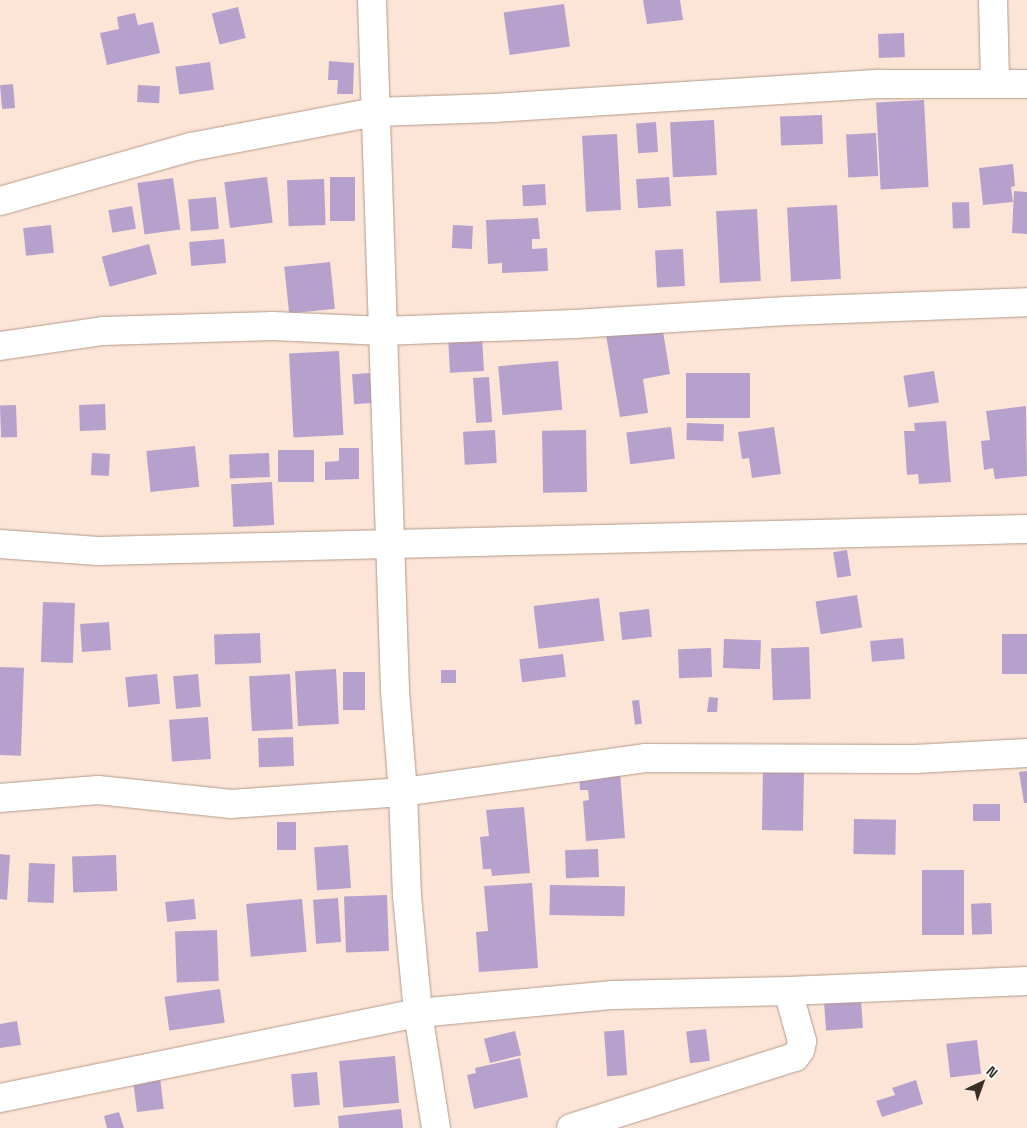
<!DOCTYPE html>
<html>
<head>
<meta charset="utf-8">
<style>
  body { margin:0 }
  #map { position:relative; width:1027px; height:1128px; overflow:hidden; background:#fce5d7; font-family:"Space Grotesk",sans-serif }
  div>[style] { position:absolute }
  .building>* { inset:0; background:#b6a1cd; transform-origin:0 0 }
  .roads { filter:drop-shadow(0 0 1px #b49a89) drop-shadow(0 0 1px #b49a89) }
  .street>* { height:28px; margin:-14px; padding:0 14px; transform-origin:14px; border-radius:14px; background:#fff }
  span { translate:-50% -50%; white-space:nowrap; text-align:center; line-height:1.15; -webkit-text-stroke:5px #fff; paint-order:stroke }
  .north { position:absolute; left:957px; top:1058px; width:50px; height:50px; -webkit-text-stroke:4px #fff; paint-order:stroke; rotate:42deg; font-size:14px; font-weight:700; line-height:20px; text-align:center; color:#392e27 }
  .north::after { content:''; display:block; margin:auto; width:18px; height:22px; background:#392e27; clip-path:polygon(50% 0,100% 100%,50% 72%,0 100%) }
</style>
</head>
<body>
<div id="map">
  <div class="building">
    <i style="clip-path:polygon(643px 0,680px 0,683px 20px,647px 24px)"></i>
    <i style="left:564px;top:4px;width:43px;height:61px;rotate:82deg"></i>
    <i style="left:238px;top:7px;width:32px;height:27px;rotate:76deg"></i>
    <i style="clip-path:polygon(135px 13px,138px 25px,153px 22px,160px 53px,107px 65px,100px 33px,119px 29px,117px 17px)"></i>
    <i style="left:904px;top:33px;width:24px;height:26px;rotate:88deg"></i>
    <i style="clip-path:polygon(329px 61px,354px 63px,353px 94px,337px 94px,338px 80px,328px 80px)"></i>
    <i style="left:210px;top:62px;width:28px;height:35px;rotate:82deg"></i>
    <i style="left:13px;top:84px;width:24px;height:13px;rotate:85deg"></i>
    <i style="left:138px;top:85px;width:22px;height:17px;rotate:3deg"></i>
    <i style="left:924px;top:100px;width:87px;height:48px;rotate:87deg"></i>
    <i style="left:822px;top:115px;width:29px;height:42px;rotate:88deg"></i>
    <i style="left:714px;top:120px;width:55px;height:44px;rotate:87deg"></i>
    <i style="left:656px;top:122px;width:30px;height:20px;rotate:86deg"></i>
    <i style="left:876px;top:133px;width:43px;height:30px;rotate:87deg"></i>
    <i style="left:617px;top:134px;width:76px;height:35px;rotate:87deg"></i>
    <i style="clip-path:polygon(1013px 164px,1015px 186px,1011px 187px,1013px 202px,983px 205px,979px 168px)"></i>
    <i style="left:267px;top:177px;width:46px;height:43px;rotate:83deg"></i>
    <i style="left:330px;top:177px;width:25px;height:44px"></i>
    <i style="left:669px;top:177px;width:29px;height:33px;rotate:86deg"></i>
    <i style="left:173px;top:178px;width:52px;height:36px;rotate:82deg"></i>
    <i style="left:324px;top:179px;width:46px;height:37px;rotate:88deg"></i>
    <i style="left:545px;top:184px;width:21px;height:23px;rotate:87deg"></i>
    <i style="clip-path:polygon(1014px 191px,1027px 192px,1027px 234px,1012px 233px)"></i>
    <i style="left:216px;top:197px;width:32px;height:28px;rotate:85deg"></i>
    <i style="left:969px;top:202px;width:26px;height:17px;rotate:88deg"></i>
    <i style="left:837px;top:205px;width:74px;height:50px;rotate:87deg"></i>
    <i style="left:132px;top:206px;width:23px;height:24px;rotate:80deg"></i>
    <i style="left:757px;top:209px;width:72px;height:41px;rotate:87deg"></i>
    <i style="clip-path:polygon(538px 218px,540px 239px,532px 239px,532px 249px,547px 248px,548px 271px,502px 273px,502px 263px,488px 264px,486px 220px)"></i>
    <i style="left:51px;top:225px;width:28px;height:28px;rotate:84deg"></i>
    <i style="left:453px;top:225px;width:20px;height:23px;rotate:3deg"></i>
    <i style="left:224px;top:239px;width:24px;height:35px;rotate:85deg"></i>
    <i style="left:149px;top:244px;width:31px;height:49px;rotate:75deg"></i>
    <i style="left:683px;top:249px;width:37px;height:28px;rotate:87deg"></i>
    <i style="left:330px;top:262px;width:47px;height:46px;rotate:84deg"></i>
    <i style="clip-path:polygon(662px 325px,670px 374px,643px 379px,648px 413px,620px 417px,606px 335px)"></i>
    <i style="left:482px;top:334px;width:37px;height:34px;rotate:87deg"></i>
    <i style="left:339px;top:351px;width:84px;height:50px;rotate:87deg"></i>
    <i style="left:558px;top:361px;width:49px;height:60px;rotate:85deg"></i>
    <i style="left:934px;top:371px;width:32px;height:31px;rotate:81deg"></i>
    <i style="left:370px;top:373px;width:30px;height:18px;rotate:86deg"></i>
    <i style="left:686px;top:373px;width:64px;height:45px"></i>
    <i style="left:489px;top:377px;width:45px;height:16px;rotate:86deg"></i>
    <i style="left:105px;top:404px;width:26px;height:26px;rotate:88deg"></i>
    <i style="left:16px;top:405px;width:32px;height:16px;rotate:88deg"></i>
    <i style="clip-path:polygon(1026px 406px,1027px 476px,995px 479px,993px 468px,984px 470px,981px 441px,990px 440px,986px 411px)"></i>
    <i style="clip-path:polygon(946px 421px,951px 482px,919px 484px,918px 474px,907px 475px,904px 431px,915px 431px,914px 423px)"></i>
    <i style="left:687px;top:423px;width:37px;height:17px;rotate:2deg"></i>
    <i style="left:671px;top:427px;width:32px;height:45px;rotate:83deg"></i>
    <i style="clip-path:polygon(774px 427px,781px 474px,752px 478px,749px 458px,742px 459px,738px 432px)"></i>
    <i style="left:495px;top:430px;width:33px;height:32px;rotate:87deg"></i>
    <i style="left:586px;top:430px;width:62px;height:44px;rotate:89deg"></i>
    <i style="left:195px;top:446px;width:41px;height:49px;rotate:84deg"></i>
    <i style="clip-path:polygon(339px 448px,359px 448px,359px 479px,325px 480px,325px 462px,339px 461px)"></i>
    <i style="left:278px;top:450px;width:36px;height:32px"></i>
    <i style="left:92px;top:453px;width:18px;height:22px;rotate:3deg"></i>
    <i style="left:269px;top:453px;width:24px;height:40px;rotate:88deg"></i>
    <i style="left:272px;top:482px;width:43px;height:41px;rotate:87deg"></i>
    <i style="left:847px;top:550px;width:26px;height:14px;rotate:81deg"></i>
    <i style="left:857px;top:595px;width:33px;height:42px;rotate:81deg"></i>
    <i style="left:599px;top:598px;width:43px;height:66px;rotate:83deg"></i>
    <i style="left:43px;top:602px;width:32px;height:60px;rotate:2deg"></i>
    <i style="left:649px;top:609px;width:28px;height:30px;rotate:84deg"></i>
    <i style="left:109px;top:622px;width:28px;height:29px;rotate:86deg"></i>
    <i style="left:260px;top:633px;width:30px;height:46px;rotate:88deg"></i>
    <i style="left:1027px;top:634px;width:40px;height:25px;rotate:90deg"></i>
    <i style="left:903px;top:638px;width:21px;height:33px;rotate:85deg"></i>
    <i style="left:724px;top:639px;width:37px;height:29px;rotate:2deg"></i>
    <i style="left:809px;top:647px;width:52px;height:38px;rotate:88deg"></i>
    <i style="left:711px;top:648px;width:29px;height:33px;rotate:88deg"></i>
    <i style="left:563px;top:654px;width:23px;height:44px;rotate:83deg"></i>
    <i style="left:0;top:667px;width:24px;height:88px;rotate:2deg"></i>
    <i style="left:336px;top:669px;width:55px;height:41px;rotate:87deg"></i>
    <i style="left:441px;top:670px;width:15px;height:13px"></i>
    <i style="left:343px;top:672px;width:22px;height:38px"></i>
    <i style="left:157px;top:674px;width:30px;height:32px;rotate:84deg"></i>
    <i style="left:198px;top:674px;width:33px;height:25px;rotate:85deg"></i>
    <i style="left:290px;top:674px;width:55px;height:41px;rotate:87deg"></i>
    <i style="clip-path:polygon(709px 697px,718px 698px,717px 712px,707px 712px)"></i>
    <i style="left:639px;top:700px;width:24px;height:7px;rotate:83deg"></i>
    <i style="left:208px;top:717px;width:42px;height:39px;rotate:86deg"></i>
    <i style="left:293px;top:737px;width:29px;height:35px;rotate:88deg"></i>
    <i style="left:763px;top:771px;width:41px;height:59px;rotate:1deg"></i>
    <i style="clip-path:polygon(1027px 771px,1027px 803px,1024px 803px,1019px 772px)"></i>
    <i style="clip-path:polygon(620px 772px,625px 838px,586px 841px,583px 801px,589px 800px,588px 790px,580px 790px,579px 774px)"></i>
    <i style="left:973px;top:804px;width:27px;height:17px"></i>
    <i style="clip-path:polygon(524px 807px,530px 873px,492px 876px,491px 869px,483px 869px,480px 837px,489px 836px,486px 810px)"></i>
    <i style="left:854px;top:819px;width:42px;height:35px;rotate:1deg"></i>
    <i style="left:277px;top:822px;width:19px;height:28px"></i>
    <i style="left:348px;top:845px;width:43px;height:34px;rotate:86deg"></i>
    <i style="left:598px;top:849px;width:28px;height:33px;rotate:88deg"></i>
    <i style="clip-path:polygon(0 854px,10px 855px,7px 900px,0 899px)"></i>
    <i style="left:116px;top:855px;width:36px;height:44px;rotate:88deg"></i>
    <i style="left:29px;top:863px;width:26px;height:39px;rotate:2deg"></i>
    <i style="left:964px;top:870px;width:65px;height:42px;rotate:90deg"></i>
    <i style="clip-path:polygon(532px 883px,538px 968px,479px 972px,476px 932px,488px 931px,484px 886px)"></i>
    <i style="left:550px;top:885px;width:75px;height:30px;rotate:1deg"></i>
    <i style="left:387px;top:895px;width:56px;height:43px;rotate:88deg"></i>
    <i style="left:338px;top:898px;width:44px;height:25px;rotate:86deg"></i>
    <i style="left:194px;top:899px;width:20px;height:29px;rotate:84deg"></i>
    <i style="left:302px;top:899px;width:53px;height:56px;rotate:85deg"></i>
    <i style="left:991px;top:903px;width:31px;height:20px;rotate:88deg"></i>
    <i style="left:217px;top:930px;width:51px;height:42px;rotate:88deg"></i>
    <i style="left:220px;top:989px;width:34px;height:56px;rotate:82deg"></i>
    <i style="left:861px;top:1000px;width:28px;height:37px;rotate:86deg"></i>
    <i style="clip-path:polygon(17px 1021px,21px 1045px,0 1048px,0 1024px)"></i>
    <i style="left:706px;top:1029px;width:32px;height:20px;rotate:83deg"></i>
    <i style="left:624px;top:1030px;width:45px;height:20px;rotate:86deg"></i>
    <i style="left:515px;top:1031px;width:25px;height:32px;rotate:76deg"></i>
    <i style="left:977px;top:1040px;width:34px;height:31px;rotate:83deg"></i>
    <i style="left:395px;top:1056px;width:47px;height:56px;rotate:85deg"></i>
    <i style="clip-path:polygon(520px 1058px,528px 1097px,474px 1109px,467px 1075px,476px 1073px,475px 1068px)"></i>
    <i style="left:317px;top:1072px;width:33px;height:26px;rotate:85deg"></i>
    <i style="left:160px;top:1078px;width:31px;height:27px;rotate:83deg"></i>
    <i style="clip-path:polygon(916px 1080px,923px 1104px,882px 1117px,876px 1101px,895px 1095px,892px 1088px)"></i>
    <i style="clip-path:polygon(401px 1109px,403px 1128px,339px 1128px,338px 1116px)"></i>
    <i style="clip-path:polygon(119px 1112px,124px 1128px,107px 1128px,104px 1116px)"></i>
  </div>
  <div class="roads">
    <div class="street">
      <i style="left:372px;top:0;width:691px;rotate:88.09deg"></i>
      <i style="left:395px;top:691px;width:101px;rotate:85.5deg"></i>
      <i style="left:403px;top:792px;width:104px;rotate:87.8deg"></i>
      <i style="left:407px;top:896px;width:118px;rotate:84.6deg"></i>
      <i style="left:418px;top:1013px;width:116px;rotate:81.1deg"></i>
      <i style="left:993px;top:0;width:84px;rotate:88.6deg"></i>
      <i style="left:0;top:201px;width:198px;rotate:-15.8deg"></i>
      <i style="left:191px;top:147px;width:187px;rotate:-10.8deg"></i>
      <i style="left:375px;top:112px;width:119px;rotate:-1.9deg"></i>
      <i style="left:494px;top:108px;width:386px;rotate:-3.6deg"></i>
      <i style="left:879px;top:84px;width:148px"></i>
      <i style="left:0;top:346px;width:104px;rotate:-8.3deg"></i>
      <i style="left:103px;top:331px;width:170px;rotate:-1.7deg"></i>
      <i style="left:273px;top:326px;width:110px;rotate:2.6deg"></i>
      <i style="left:383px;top:331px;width:192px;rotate:-2.1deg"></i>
      <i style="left:575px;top:324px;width:212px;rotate:-3.5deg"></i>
      <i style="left:787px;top:311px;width:240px;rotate:-2.1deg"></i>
      <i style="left:0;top:544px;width:98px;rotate:4.1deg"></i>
      <i style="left:98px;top:551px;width:929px;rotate:-1.36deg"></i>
      <i style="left:0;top:798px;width:98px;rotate:-4.7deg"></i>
      <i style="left:98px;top:790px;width:134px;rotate:6deg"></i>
      <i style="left:231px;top:804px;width:172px;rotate:-4deg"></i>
      <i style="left:403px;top:792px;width:244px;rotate:-8deg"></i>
      <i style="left:645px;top:758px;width:270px;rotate:0.2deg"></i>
      <i style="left:915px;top:759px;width:112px;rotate:-3.1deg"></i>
      <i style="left:0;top:1098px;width:427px;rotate:-11.5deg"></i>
      <i style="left:418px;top:1013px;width:196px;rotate:-5.3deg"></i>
      <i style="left:613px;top:995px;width:175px;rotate:-1.3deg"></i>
      <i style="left:788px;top:991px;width:239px;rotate:-2.4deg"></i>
      <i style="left:571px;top:1128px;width:235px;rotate:-17.6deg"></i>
      <i style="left:795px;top:1057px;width:9px;rotate:-54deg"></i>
      <i style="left:800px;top:1050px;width:9px;rotate:-77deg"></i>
      <i style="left:802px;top:1041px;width:52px;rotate:-105.6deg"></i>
    </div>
  </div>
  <div class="north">N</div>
</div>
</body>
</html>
